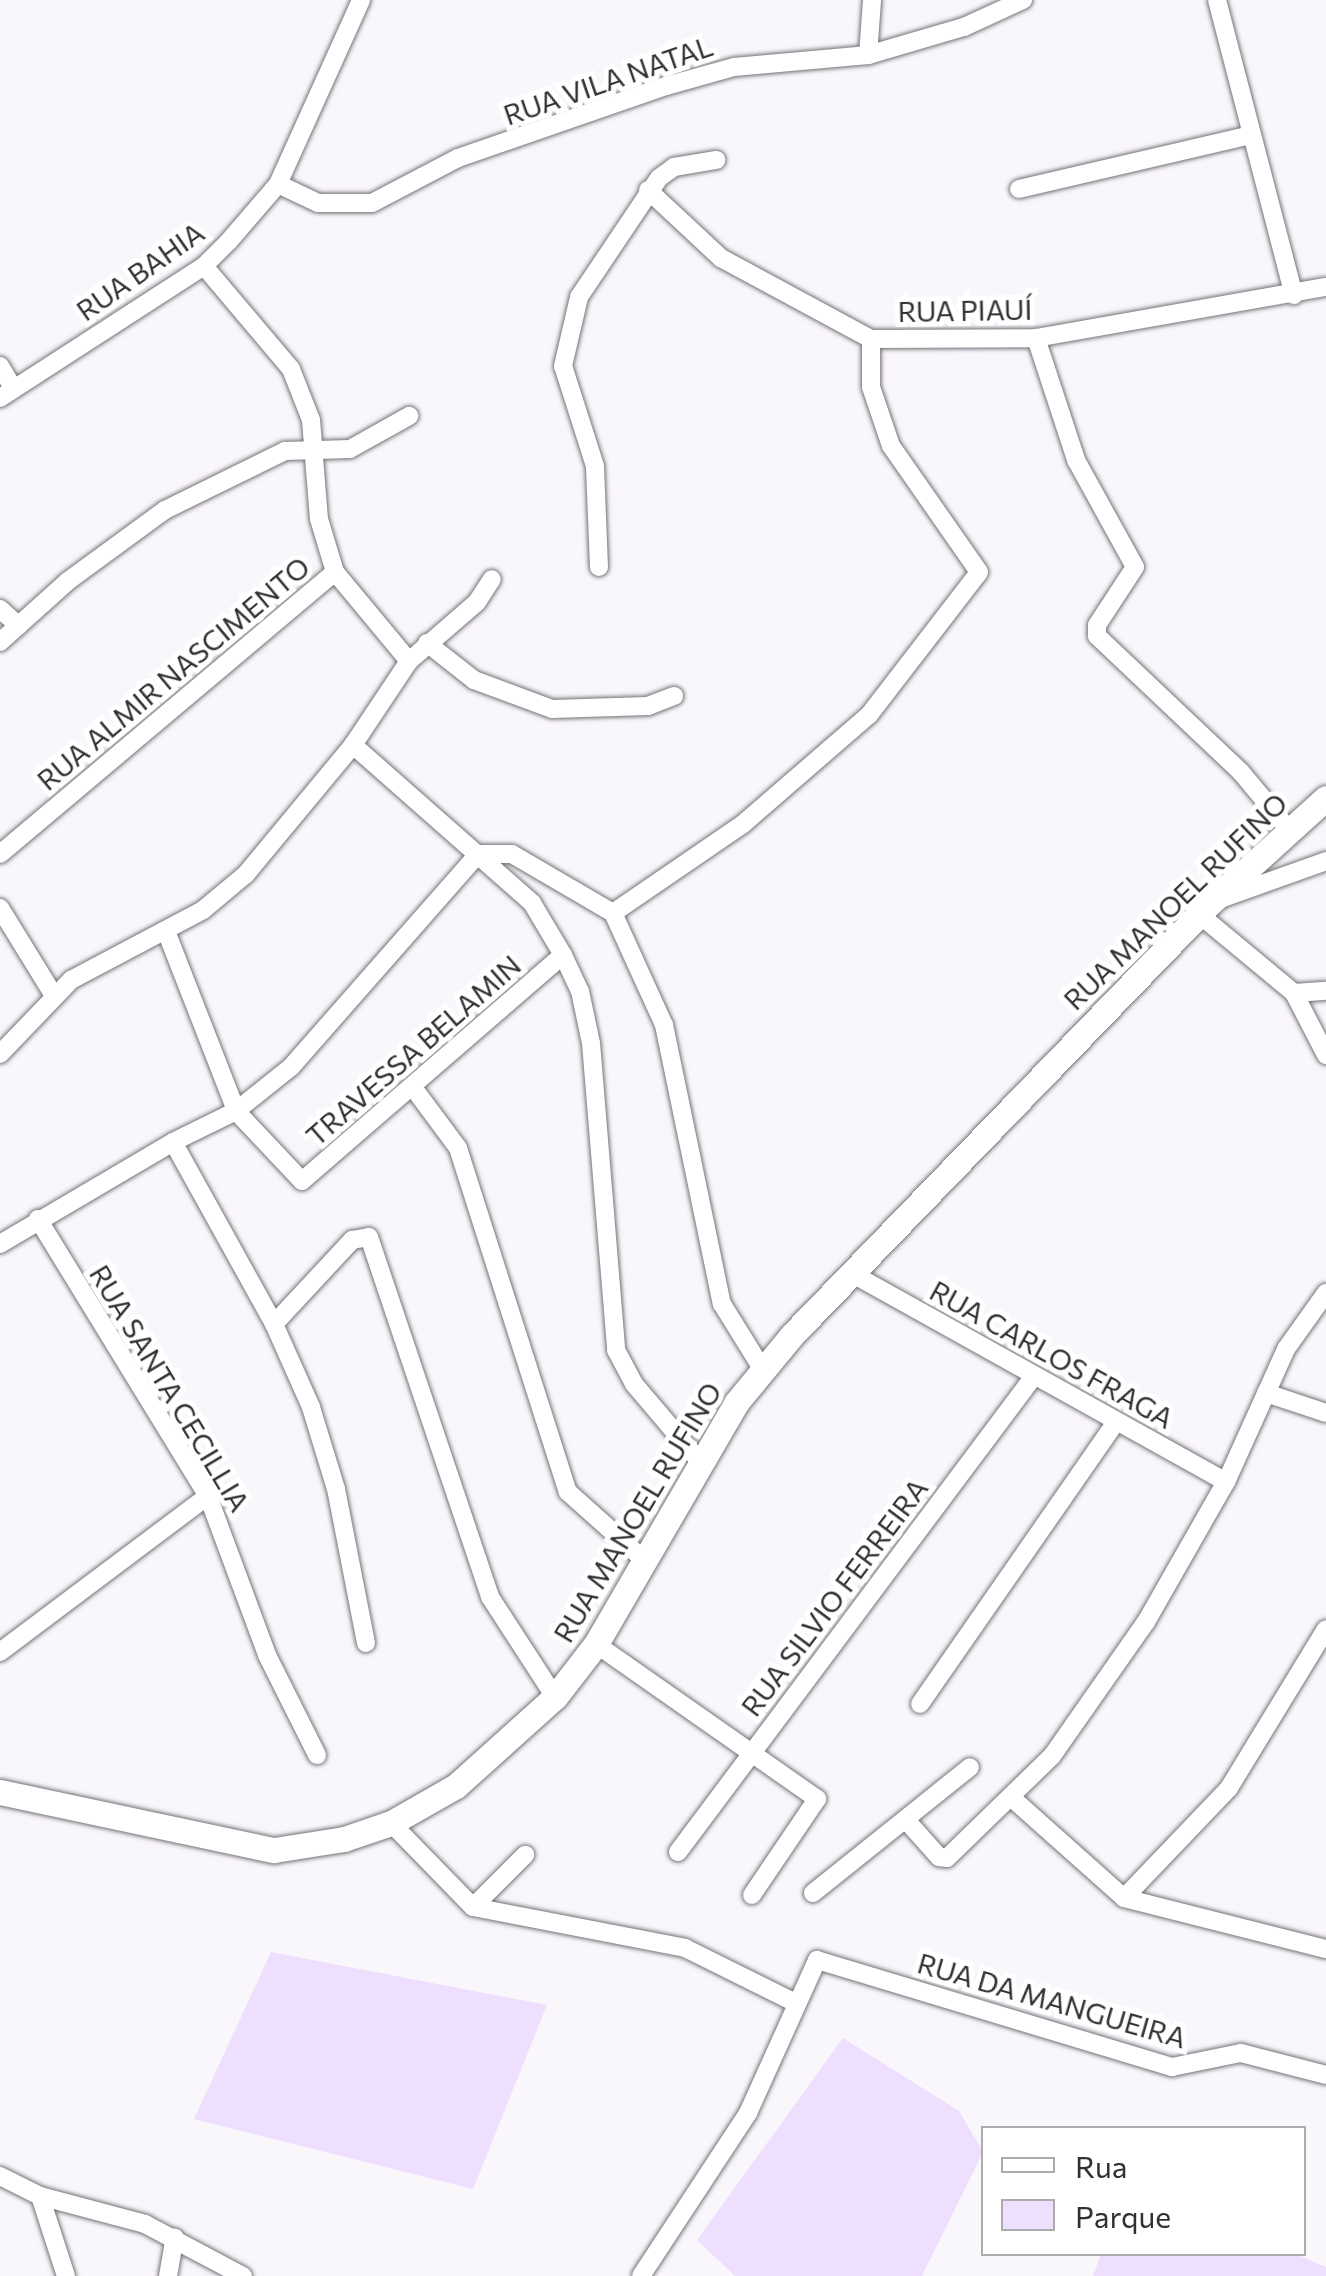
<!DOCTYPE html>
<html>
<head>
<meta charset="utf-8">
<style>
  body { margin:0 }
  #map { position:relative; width:1326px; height:2276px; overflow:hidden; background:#f9f6fc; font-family:Commissioner,sans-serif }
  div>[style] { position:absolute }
  .green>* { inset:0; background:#eddffd }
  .roads { filter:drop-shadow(0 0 2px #757377) drop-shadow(0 0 2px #757377) }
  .minor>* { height:18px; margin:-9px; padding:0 9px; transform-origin:9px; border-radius:9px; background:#fff }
  .secondary>* { height:25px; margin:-12.5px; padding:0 12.5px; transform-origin:12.5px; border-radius:12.5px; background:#fff }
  span { translate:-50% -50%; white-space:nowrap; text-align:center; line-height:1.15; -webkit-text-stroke:10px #fff; paint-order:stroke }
  .street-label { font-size:28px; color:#313032 }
  .legend { position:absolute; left:981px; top:2126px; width:325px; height:130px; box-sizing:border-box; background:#fff; border:2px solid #adacad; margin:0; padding:12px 18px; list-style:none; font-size:30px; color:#313032 }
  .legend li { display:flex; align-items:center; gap:20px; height:50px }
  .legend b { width:50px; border:2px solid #adacad }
</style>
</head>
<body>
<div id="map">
  <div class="green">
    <i style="clip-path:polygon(271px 1952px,547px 2005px,473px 2189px,194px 2119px)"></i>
    <i style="clip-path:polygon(843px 2038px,959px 2111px,983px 2152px,922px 2276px,735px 2276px,697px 2240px)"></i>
    <i style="clip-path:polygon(1101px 2254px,1295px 2254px,1326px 2267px,1326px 2276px,1093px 2276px)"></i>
  </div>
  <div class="roads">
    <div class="minor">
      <i style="left:1217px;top:0;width:305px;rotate:75.4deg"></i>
      <i style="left:868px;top:55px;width:55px;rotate:-85.8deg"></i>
      <i style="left:278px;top:184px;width:44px;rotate:25.4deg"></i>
      <i style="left:318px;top:203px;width:54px"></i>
      <i style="left:372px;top:203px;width:97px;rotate:-27.6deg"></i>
      <i style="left:458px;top:158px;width:220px;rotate:-19.1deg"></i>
      <i style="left:666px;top:86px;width:71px;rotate:-15.6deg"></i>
      <i style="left:734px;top:67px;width:135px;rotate:-5.1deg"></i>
      <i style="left:868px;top:55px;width:100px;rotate:-16.3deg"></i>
      <i style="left:964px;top:27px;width:65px;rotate:-24.6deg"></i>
      <i style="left:1019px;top:189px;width:238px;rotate:-13.1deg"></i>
      <i style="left:648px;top:190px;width:100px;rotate:43deg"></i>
      <i style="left:721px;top:258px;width:170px;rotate:28.4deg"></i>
      <i style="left:871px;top:339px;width:165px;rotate:-0.3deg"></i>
      <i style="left:1036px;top:338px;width:294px;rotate:-10deg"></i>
      <i style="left:204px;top:266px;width:135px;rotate:49.8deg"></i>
      <i style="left:291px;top:369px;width:55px;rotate:68.6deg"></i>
      <i style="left:311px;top:420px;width:99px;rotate:85.4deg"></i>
      <i style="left:319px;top:519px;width:55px;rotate:73.2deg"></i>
      <i style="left:335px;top:572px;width:116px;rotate:50.3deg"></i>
      <i style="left:1036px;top:338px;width:128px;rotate:71.8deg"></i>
      <i style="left:1076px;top:460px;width:122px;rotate:61.1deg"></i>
      <i style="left:1135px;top:567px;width:69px;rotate:123.2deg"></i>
      <i style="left:1097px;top:625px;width:11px;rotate:90deg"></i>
      <i style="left:1097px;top:636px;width:197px;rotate:43.4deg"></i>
      <i style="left:1240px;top:771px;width:78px;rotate:50.2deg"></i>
      <i style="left:0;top:366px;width:26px;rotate:59deg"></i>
      <i style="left:0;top:398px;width:243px;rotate:-32.9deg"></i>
      <i style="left:204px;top:266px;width:35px;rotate:-45deg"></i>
      <i style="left:229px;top:241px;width:75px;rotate:-49.3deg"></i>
      <i style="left:278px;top:184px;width:202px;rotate:-65.7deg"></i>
      <i style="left:599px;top:567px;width:101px;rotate:-92.3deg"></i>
      <i style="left:595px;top:466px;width:105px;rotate:-107.7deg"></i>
      <i style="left:563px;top:366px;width:71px;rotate:-76.9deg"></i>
      <i style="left:579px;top:297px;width:143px;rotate:-56.1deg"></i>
      <i style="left:659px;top:178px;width:19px;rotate:-36deg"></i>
      <i style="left:674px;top:167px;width:43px;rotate:-9.5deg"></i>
      <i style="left:0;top:609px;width:25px;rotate:42deg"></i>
      <i style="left:0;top:642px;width:91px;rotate:-41.9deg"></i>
      <i style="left:68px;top:581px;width:120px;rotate:-36.2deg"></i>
      <i style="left:165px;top:510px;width:134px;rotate:-26.2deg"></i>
      <i style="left:285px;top:451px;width:65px;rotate:-1.8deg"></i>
      <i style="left:350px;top:449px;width:68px;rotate:-29.2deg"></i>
      <i style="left:427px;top:643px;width:60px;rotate:38.2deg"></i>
      <i style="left:474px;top:680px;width:83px;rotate:20.4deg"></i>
      <i style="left:552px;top:709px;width:96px;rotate:-1.8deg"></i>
      <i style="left:648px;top:706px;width:28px;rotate:-21deg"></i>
      <i style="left:353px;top:745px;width:239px;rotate:41.4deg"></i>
      <i style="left:532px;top:903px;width:61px;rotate:59.2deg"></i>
      <i style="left:563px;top:955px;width:40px;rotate:65deg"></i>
      <i style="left:580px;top:991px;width:53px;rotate:78.1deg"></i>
      <i style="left:591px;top:1043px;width:308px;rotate:85.3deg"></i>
      <i style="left:616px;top:1350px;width:38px;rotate:62deg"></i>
      <i style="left:634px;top:1384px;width:104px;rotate:49.7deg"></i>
      <i style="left:0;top:854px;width:438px;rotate:-40.1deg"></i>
      <i style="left:1220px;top:899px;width:113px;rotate:-19.7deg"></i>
      <i style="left:0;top:908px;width:101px;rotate:58.4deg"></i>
      <i style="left:613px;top:913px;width:123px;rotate:65.5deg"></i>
      <i style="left:664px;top:1025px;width:285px;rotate:78.3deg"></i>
      <i style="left:722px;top:1304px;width:78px;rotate:58.2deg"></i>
      <i style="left:1200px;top:915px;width:122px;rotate:39.7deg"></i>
      <i style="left:1294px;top:993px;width:70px;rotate:62.7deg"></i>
      <i style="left:166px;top:931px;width:193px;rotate:68.7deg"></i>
      <i style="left:236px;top:1111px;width:96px;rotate:46.7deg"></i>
      <i style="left:302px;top:1181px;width:345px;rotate:-40.9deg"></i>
      <i style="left:1294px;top:993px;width:32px;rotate:-4deg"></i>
      <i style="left:0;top:1054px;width:103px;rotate:-46.2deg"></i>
      <i style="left:71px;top:980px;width:149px;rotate:-27.9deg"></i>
      <i style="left:203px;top:910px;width:56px;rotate:-39.9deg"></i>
      <i style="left:246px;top:874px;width:168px;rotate:-50.3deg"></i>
      <i style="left:353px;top:745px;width:101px;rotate:-56.3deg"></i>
      <i style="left:409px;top:661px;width:90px;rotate:-40.9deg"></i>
      <i style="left:477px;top:602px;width:27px;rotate:-57deg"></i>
      <i style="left:412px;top:1086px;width:77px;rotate:53.4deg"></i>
      <i style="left:458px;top:1148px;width:361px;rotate:72.3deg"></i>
      <i style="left:568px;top:1492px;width:101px;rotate:41.8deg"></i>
      <i style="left:38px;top:1219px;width:325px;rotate:58.5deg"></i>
      <i style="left:208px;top:1496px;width:170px;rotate:69.6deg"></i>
      <i style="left:267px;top:1655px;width:112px;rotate:63.4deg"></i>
      <i style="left:0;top:1244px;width:201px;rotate:-30.5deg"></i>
      <i style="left:851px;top:1273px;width:429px;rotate:29.1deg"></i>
      <i style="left:274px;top:1324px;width:115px;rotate:-47.1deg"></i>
      <i style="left:352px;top:1240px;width:17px;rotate:-10deg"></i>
      <i style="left:369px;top:1237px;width:380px;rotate:71.4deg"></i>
      <i style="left:490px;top:1597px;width:119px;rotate:57deg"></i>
      <i style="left:1266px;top:1393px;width:63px;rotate:18.4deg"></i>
      <i style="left:366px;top:1643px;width:157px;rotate:-101deg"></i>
      <i style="left:336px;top:1489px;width:86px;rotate:-107deg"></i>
      <i style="left:311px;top:1407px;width:91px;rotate:-114deg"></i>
      <i style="left:274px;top:1324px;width:208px;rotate:-119deg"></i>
      <i style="left:173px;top:1142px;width:70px;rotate:-26.2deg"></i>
      <i style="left:236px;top:1111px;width:70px;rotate:-38.7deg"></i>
      <i style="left:291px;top:1067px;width:283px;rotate:-48.7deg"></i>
      <i style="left:478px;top:854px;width:34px"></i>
      <i style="left:512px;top:854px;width:117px;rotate:30.3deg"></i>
      <i style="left:613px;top:913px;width:158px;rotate:-34.4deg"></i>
      <i style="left:743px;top:824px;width:167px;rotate:-40.9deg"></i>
      <i style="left:869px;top:715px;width:180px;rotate:-52.4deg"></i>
      <i style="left:979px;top:572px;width:154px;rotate:-124.9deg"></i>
      <i style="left:891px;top:446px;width:62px;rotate:-108.7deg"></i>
      <i style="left:871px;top:387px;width:48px;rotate:-90deg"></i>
      <i style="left:596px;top:1644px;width:270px;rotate:35deg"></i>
      <i style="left:817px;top:1799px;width:116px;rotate:124.1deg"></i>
      <i style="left:0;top:1652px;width:260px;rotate:-36.9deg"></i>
      <i style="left:920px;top:1704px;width:343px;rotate:-55.2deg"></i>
      <i style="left:1013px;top:1799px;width:149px;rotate:41.7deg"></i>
      <i style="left:1124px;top:1898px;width:208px;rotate:14.2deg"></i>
      <i style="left:906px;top:1820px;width:50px;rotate:48.3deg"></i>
      <i style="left:939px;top:1857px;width:8px;rotate:7deg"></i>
      <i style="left:947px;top:1858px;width:146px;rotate:-44.2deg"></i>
      <i style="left:1052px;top:1756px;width:164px;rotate:-55deg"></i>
      <i style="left:1146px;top:1622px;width:161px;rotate:-60.3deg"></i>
      <i style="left:1226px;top:1482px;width:146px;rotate:-65.7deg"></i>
      <i style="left:1286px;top:1349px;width:69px;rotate:-54.5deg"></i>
      <i style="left:391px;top:1823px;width:117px;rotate:45.7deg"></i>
      <i style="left:473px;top:1907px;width:216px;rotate:10.9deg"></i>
      <i style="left:685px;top:1948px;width:122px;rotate:26.4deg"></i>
      <i style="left:678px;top:1852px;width:594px;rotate:-53.21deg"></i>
      <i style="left:813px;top:1893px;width:201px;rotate:-38.7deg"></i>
      <i style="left:1124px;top:1898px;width:152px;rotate:-46.3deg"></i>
      <i style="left:1229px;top:1788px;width:186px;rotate:-58.6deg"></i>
      <i style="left:473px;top:1907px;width:74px;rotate:-45deg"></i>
      <i style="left:0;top:2176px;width:45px;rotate:26.6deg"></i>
      <i style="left:40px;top:2196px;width:109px;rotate:14.9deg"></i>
      <i style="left:145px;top:2224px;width:111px;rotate:28deg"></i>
      <i style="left:40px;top:2196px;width:84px;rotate:72deg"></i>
      <i style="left:168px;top:2276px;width:39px;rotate:-80deg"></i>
      <i style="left:641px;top:2276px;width:195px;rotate:-56.7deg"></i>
      <i style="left:748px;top:2113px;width:168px;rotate:-65.7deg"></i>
      <i style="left:817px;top:1960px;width:371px;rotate:16.8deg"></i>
      <i style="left:1172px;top:2067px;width:70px;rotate:-11.5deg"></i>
      <i style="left:1241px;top:2053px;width:88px;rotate:14.5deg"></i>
    </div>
    <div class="secondary">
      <i style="left:0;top:1792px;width:280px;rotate:12deg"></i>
      <i style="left:274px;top:1850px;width:71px;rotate:-8.9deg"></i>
      <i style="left:344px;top:1839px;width:50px;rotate:-18.8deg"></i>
      <i style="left:391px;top:1823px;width:75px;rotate:-29.6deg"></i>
      <i style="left:456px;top:1786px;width:133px;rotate:-42deg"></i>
      <i style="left:555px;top:1697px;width:67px;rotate:-52.3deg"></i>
      <i style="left:596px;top:1644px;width:279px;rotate:-59.8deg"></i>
      <i style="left:736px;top:1403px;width:88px;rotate:-50.5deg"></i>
      <i style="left:792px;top:1335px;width:601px;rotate:-45.94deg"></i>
      <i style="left:1210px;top:903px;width:156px;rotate:-42.2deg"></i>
    </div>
  </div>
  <div class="street-label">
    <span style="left:608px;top:80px;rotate:-19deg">RUA VILA NATAL</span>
    <span style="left:140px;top:271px;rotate:-35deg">RUA BAHIA</span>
    <span style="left:965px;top:310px;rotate:-1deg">RUA PIAUÍ</span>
    <span style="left:173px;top:673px;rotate:-40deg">RUA ALMIR NASCIMENTO</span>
    <span style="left:1175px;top:901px;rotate:-44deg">RUA MANOEL RUFINO</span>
    <span style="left:413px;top:1050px;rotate:-41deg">TRAVESSA BELAMIN</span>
    <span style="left:1052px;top:1354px;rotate:29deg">RUA CARLOS FRAGA</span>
    <span style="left:170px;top:1388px;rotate:59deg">RUA SANTA CECILLIA</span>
    <span style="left:637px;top:1512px;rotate:-59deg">RUA MANOEL RUFINO</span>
    <span style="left:834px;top:1597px;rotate:-53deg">RUA SILVIO FERREIRA</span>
    <span style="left:1052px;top:2000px;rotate:16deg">RUA DA MANGUEIRA</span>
  </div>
  <ul class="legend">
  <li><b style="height:12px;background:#fff"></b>Rua</li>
  <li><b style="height:28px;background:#eddffd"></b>Parque</li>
  </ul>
</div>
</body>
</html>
